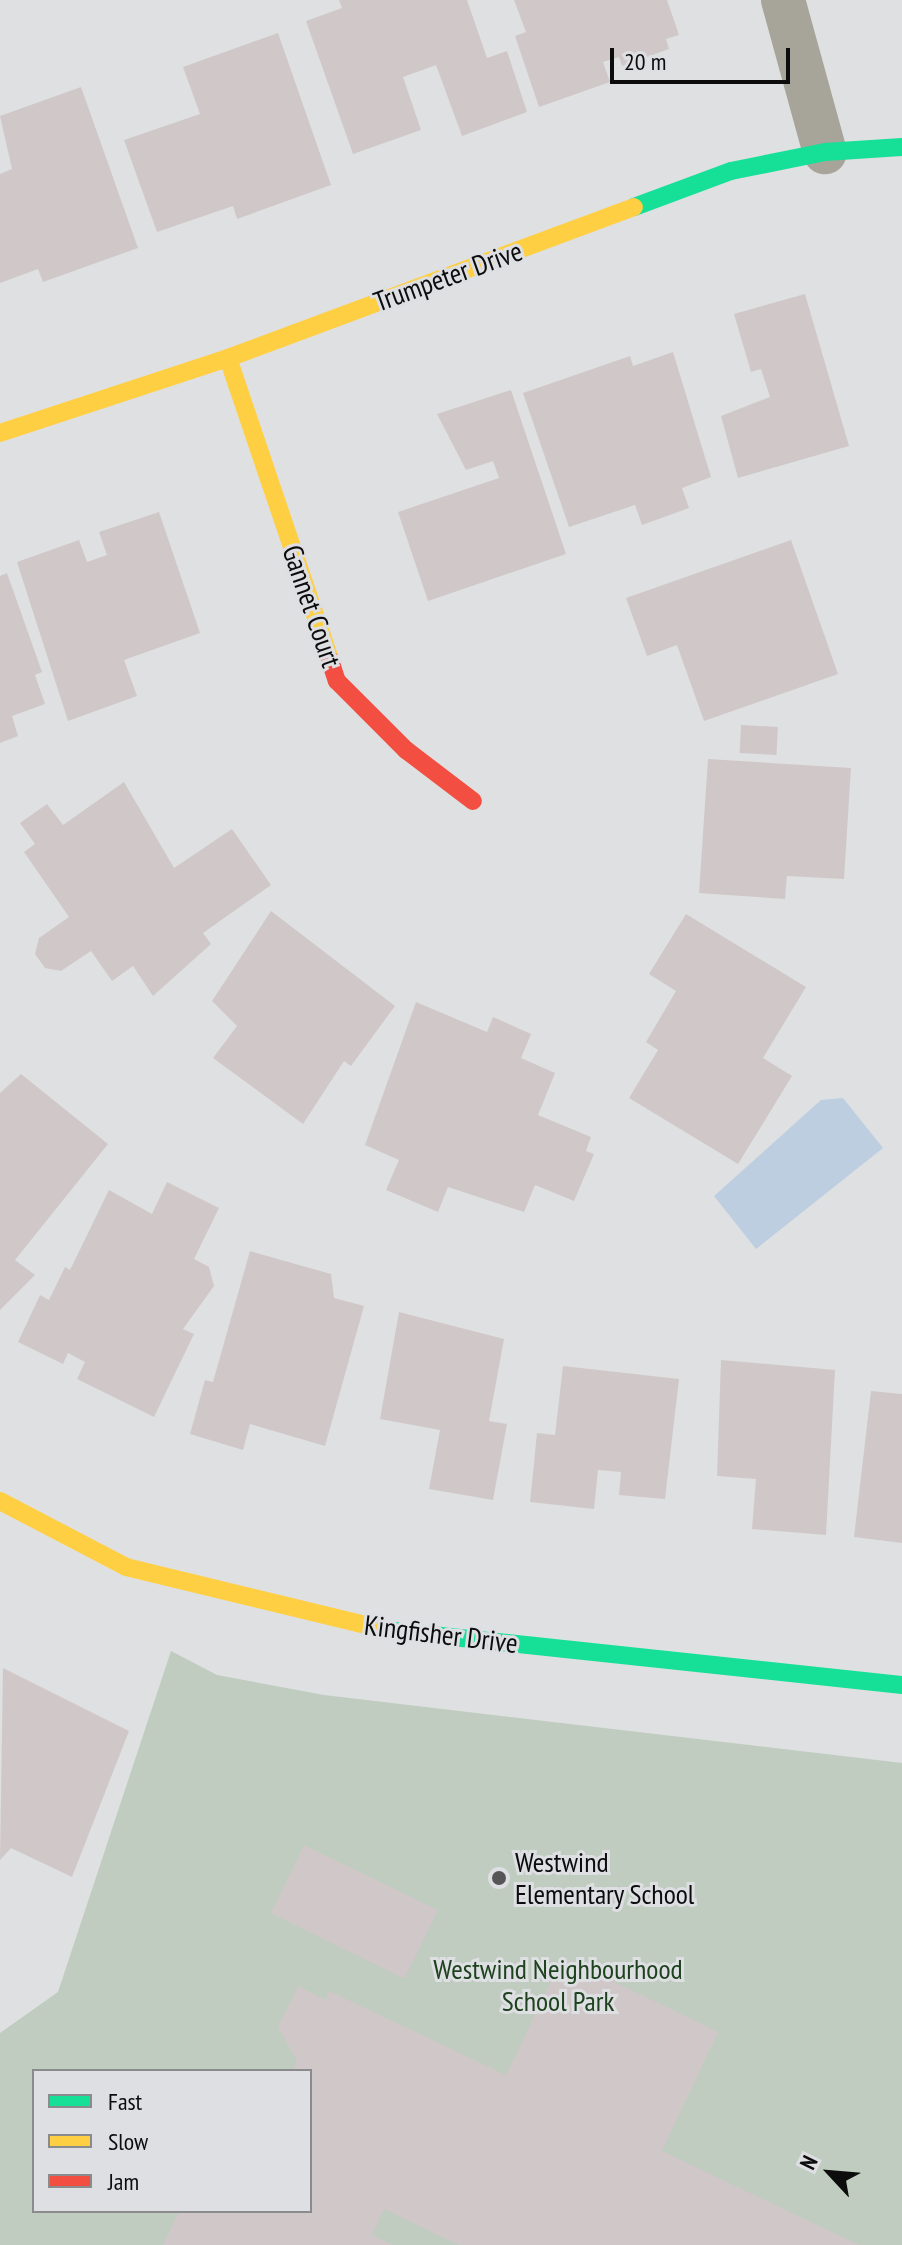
<!DOCTYPE html>
<html>
<head>
<meta charset="utf-8">
<style>
  body { margin:0 }
  #map { position:relative; width:902px; height:2245px; overflow:hidden; background:#dfe0e1; font-family:"PT Sans Narrow",sans-serif }
  div>[style] { position:absolute }
  .green>* { inset:0; background:#bfccbf }
  .water>* { inset:0; background:#bdcee0 }
  .building>* { inset:0; background:#d0c8c8; transform-origin:0 0 }
  .street>* { height:44px; margin:-22px; padding:0 22px; transform-origin:22px; border-radius:22px; background:#a7a49a }
  .fast>* { height:18px; margin:-9px; padding:0 9px; transform-origin:9px; border-radius:9px; background:#16e098 }
  .slow>* { height:18px; margin:-9px; padding:0 9px; transform-origin:9px; border-radius:9px; background:#ffcf43 }
  .jam>* { height:18px; margin:-9px; padding:0 9px; transform-origin:9px; border-radius:9px; background:#f24e42 }
  .dots>* { width:22px; height:22px; translate:-50% -50%; box-sizing:border-box; border:4px solid #dedfe2; border-radius:50% }
  span { translate:-50% -50%; white-space:nowrap; text-align:center; line-height:1.15; -webkit-text-stroke:6px #dedfe2; paint-order:stroke }
  .street-label { font-size:28px; color:#0c0c0d }
  .poi-label { font-size:28px; color:#0c0c0d }
  .left { translate:0 -50%; text-align:left }
  .park-label { font-size:28px; color:#1d421d }
  .legend { position:absolute; left:32px; top:2069px; width:280px; height:144px; box-sizing:border-box; background:#dedfe2; border:2px solid #8a8b8d; margin:0; padding:10px 14px; list-style:none; font-size:24px; color:#0c0c0d }
  .legend li { display:flex; align-items:center; gap:16px; height:40px }
  .legend b { width:40px; border:2px solid #8a8b8d }
  .north { position:absolute; left:790px; top:2133px; width:80px; height:80px; -webkit-text-stroke:6px #dedfe2; paint-order:stroke; rotate:296deg; font-size:22px; font-weight:700; line-height:32px; text-align:center; color:#0c0c0d }
  .north::after { content:''; display:block; margin:auto; width:28px; height:36px; background:#0c0c0d; clip-path:polygon(50% 0,100% 100%,50% 72%,0 100%) }
  .scale { position:absolute; left:610px; top:48px; width:180px; height:36px; box-sizing:border-box; border:4px solid #0c0c0d; border-top:0; padding-left:10px; font-size:24px; line-height:28px; white-space:nowrap; color:#0c0c0d; -webkit-text-stroke:6px #dedfe2; paint-order:stroke }
</style>
</head>
<body>
<div id="map">
  <div class="green">
    <i style="clip-path:polygon(evenodd,171px 1651px,217px 1675px,324px 1695px,902px 1763px,902px 2245px,0 2245px,0 2033px,58px 1992px,171px 1651px,34px 2071px,310px 2071px,310px 2211px,34px 2211px,34px 2071px)"></i>
  </div>
  <div class="water">
    <i style="clip-path:polygon(843px 1098px,883px 1148px,756px 1249px,714px 1196px,821px 1100px)"></i>
  </div>
  <div class="building">
    <i style="clip-path:polygon(339px 0,467px 0,487px 58px,507px 51px,527px 112px,462px 136px,436px 65px,403px 77px,421px 130px,353px 154px,306px 21px,342px 8px)"></i>
    <i style="clip-path:polygon(514px 0,667px 0,679px 35px,666px 39px,669px 49px,622px 66px,619px 57px,603px 62px,610px 82px,539px 107px,515px 36px,526px 32px)"></i>
    <i style="clip-path:polygon(278px 33px,331px 185px,237px 219px,233px 206px,157px 232px,124px 140px,200px 114px,183px 67px)"></i>
    <i style="clip-path:polygon(81px 87px,138px 248px,43px 282px,38px 269px,0 283px,0 174px,12px 169px,0 116px)"></i>
    <i style="clip-path:polygon(805px 294px,849px 446px,738px 478px,721px 416px,770px 397px,761px 369px,751px 372px,734px 314px)"></i>
    <i style="clip-path:polygon(673px 352px,711px 477px,682px 488px,689px 508px,642px 525px,635px 505px,569px 527px,523px 393px,630px 356px,633px 366px)"></i>
    <i style="clip-path:polygon(511px 390px,566px 554px,428px 601px,398px 512px,499px 478px,493px 461px,466px 470px,437px 414px)"></i>
    <i style="clip-path:polygon(159px 512px,200px 633px,124px 660px,137px 696px,68px 721px,17px 562px,79px 540px,87px 562px,107px 555px,99px 532px)"></i>
    <i style="clip-path:polygon(791px 540px,838px 674px,704px 721px,677px 645px,647px 656px,626px 598px)"></i>
    <i style="clip-path:polygon(7px 573px,42px 672px,35px 675px,45px 704px,12px 716px,18px 736px,0 743px,0 576px)"></i>
    <i style="left:741px;top:725px;width:37px;height:28px;rotate:3deg"></i>
    <i style="clip-path:polygon(708px 759px,851px 768px,844px 879px,787px 876px,785px 899px,699px 893px)"></i>
    <i style="clip-path:polygon(124px 782px,174px 868px,232px 829px,271px 885px,203px 933px,211px 944px,153px 996px,133px 966px,112px 981px,91px 951px,61px 971px,45px 968px,35px 954px,39px 938px,69px 917px,24px 852px,35px 844px,20px 823px,47px 804px,63px 825px)"></i>
    <i style="clip-path:polygon(271px 911px,395px 1006px,351px 1066px,344px 1061px,303px 1124px,213px 1058px,237px 1026px,212px 1001px)"></i>
    <i style="clip-path:polygon(686px 914px,806px 987px,763px 1058px,792px 1076px,738px 1164px,629px 1098px,658px 1050px,646px 1042px,676px 991px,649px 974px)"></i>
    <i style="clip-path:polygon(416px 1002px,487px 1032px,493px 1017px,531px 1034px,521px 1058px,555px 1073px,538px 1115px,591px 1137px,586px 1151px,594px 1154px,574px 1201px,535px 1185px,524px 1212px,448px 1187px,438px 1212px,386px 1190px,399px 1160px,365px 1145px)"></i>
    <i style="clip-path:polygon(21px 1074px,108px 1144px,15px 1260px,35px 1275px,0 1310px,0 1093px)"></i>
    <i style="clip-path:polygon(167px 1182px,219px 1208px,194px 1259px,209px 1267px,214px 1286px,183px 1329px,194px 1334px,154px 1417px,77px 1379px,85px 1362px,68px 1353px,63px 1364px,18px 1342px,40px 1295px,49px 1300px,65px 1267px,70px 1270px,109px 1190px,152px 1214px)"></i>
    <i style="clip-path:polygon(250px 1251px,331px 1274px,334px 1298px,364px 1306px,325px 1446px,250px 1424px,243px 1450px,190px 1434px,205px 1380px,213px 1382px)"></i>
    <i style="clip-path:polygon(399px 1312px,504px 1339px,489px 1421px,507px 1424px,493px 1500px,429px 1489px,440px 1430px,380px 1419px)"></i>
    <i style="clip-path:polygon(721px 1360px,835px 1370px,826px 1535px,752px 1529px,756px 1479px,717px 1476px)"></i>
    <i style="clip-path:polygon(563px 1366px,679px 1379px,665px 1499px,619px 1495px,621px 1472px,598px 1470px,594px 1509px,530px 1502px,537px 1433px,555px 1435px)"></i>
    <i style="clip-path:polygon(871px 1391px,902px 1394px,902px 1543px,854px 1537px)"></i>
    <i style="clip-path:polygon(3px 1668px,129px 1731px,72px 1877px,11px 1848px,0 1860px)"></i>
    <i style="left:304px;top:1845px;width:149px;height:76px;rotate:26deg"></i>
    <i style="clip-path:polygon(563px 1957px,718px 2032px,662px 2151px,859px 2245px,459px 2245px,384px 2209px,372px 2235px,392px 2245px,163px 2245px,179px 2211px,310px 2211px,310px 2071px,292px 2071px,297px 2061px,278px 2027px,298px 1986px,326px 2000px,329px 1991px,506px 2075px)"></i>
  </div>
  <div class="street">
    <i style="left:783px;top:0;width:158px;rotate:74.6deg"></i>
  </div>
  <div class="fast">
    <i style="left:634px;top:207px;width:103px;rotate:-20.4deg"></i>
    <i style="left:731px;top:171px;width:96px;rotate:-11.4deg"></i>
    <i style="left:825px;top:152px;width:77px;rotate:-3.7deg"></i>
    <i style="left:386px;top:1630px;width:519px;rotate:6.08deg"></i>
  </div>
  <div class="slow">
    <i style="left:228px;top:358px;width:319px;rotate:71.3deg"></i>
    <i style="left:0;top:433px;width:240px;rotate:-18.2deg"></i>
    <i style="left:228px;top:358px;width:433px;rotate:-20.4deg"></i>
    <i style="left:0;top:1501px;width:142px;rotate:27.6deg"></i>
    <i style="left:126px;top:1567px;width:268px;rotate:13.6deg"></i>
  </div>
  <div class="jam">
    <i style="left:330px;top:660px;width:22px;rotate:72deg"></i>
    <i style="left:337px;top:681px;width:98px;rotate:45deg"></i>
    <i style="left:406px;top:750px;width:84px;rotate:37.3deg"></i>
  </div>
  <div class="dots">
    <i style="left:499px;top:1878px;background:#565657"></i>
  </div>
  <div class="street-label">
    <span style="left:448px;top:276px;rotate:-20deg">Trumpeter Drive</span>
    <span style="left:312px;top:606px;rotate:71deg">Gannet Court</span>
    <span style="left:441px;top:1634px;rotate:7deg">Kingfisher Drive</span>
  </div>
  <div class="poi-label">
    <span class="left" style="left:515px;top:1878px">Westwind<br>Elementary School</span>
  </div>
  <div class="park-label">
    <span style="left:558px;top:1985px">Westwind Neighbourhood<br>School Park</span>
  </div>
  <ul class="legend">
  <li><b style="height:10px;background:#16e098"></b>Fast</li>
  <li><b style="height:10px;background:#ffcf43"></b>Slow</li>
  <li><b style="height:10px;background:#f24e42"></b>Jam</li>
  </ul>
  <div class="north">N</div>
  <div class="scale">20 m</div>
</div>
</body>
</html>
